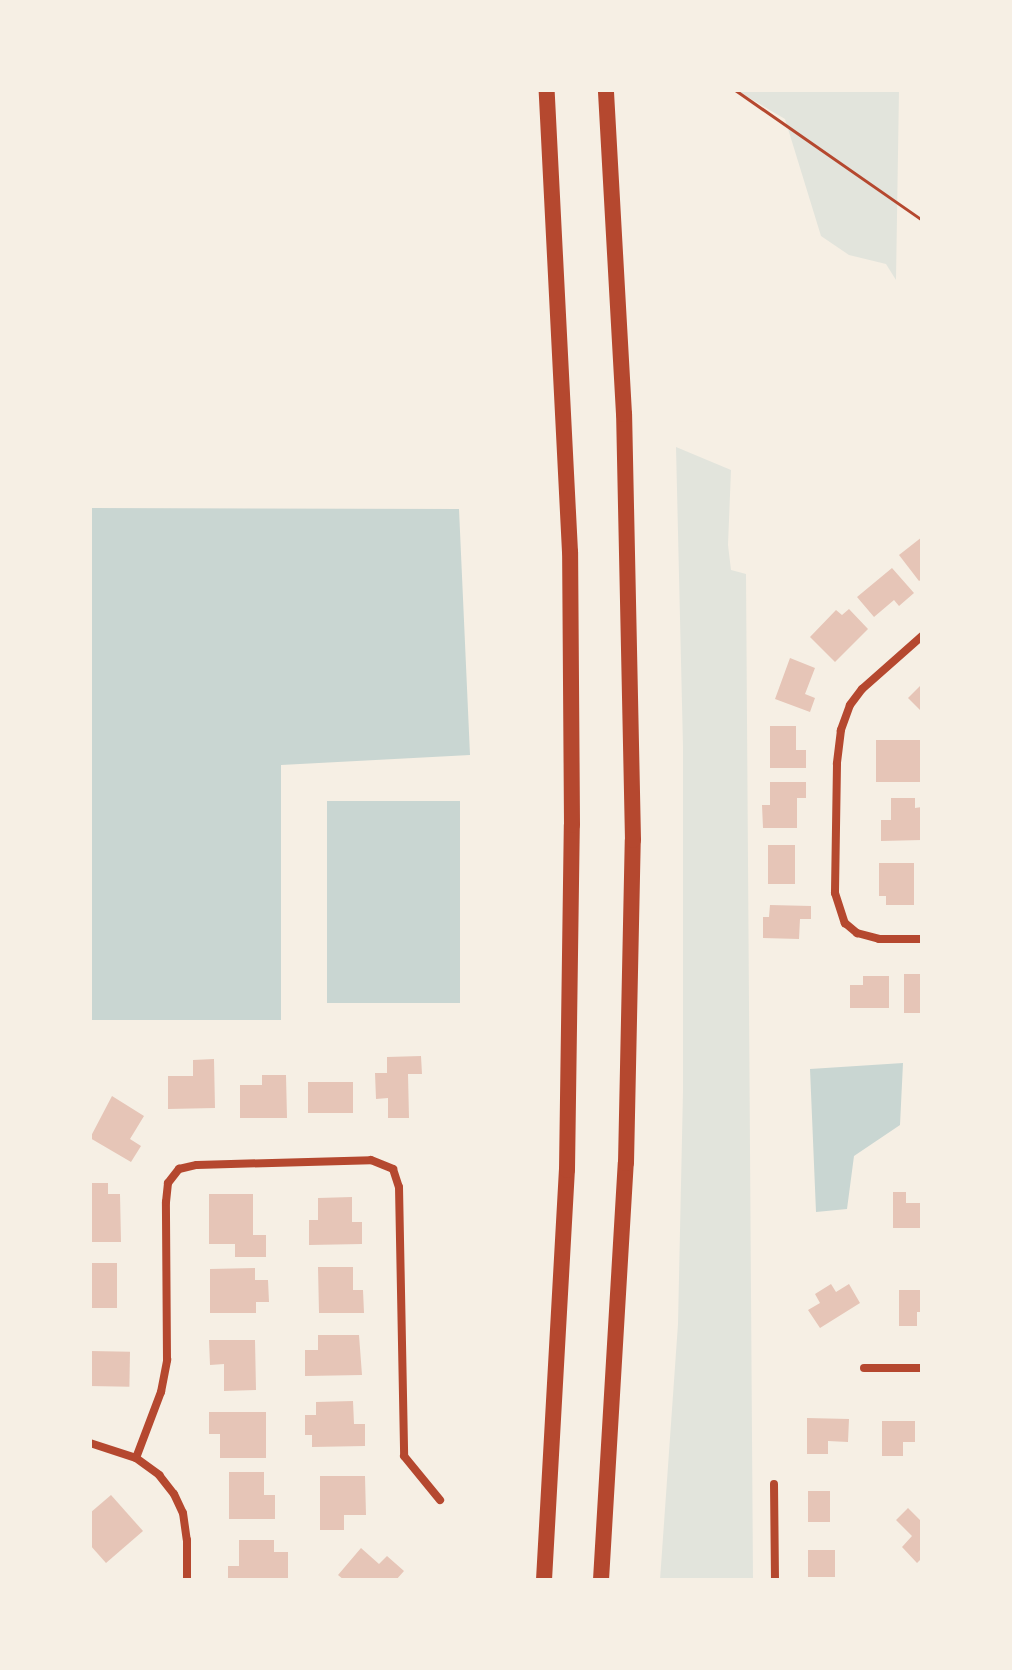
<!DOCTYPE html>
<html>
<head>
<meta charset="utf-8">
<style>
  body { margin:0 }
  #map { position:relative; width:1012px; height:1670px; overflow:hidden; background:#f6efe4; font-family:"PT Serif",serif }
  div>[style] { position:absolute }
  .green>* { inset:0; background:#e2e4dc }
  .water>* { inset:0; background:#c9d6d2; transform-origin:0 0 }
  .building>* { inset:0; background:#e6c5b7; transform-origin:0 0 }
  .path>* { height:3px; margin:-1.5px; padding:0 1.5px; transform-origin:1.5px; border-radius:1.5px; background:#b5482f }
  .minor>* { height:8px; margin:-4px; padding:0 4px; transform-origin:4px; border-radius:4px; background:#b5482f }
  .motorway>* { height:16px; margin:-8px; padding:0 8px; transform-origin:8px; border-radius:8px; background:#b5482f }
  span { translate:-50% -50%; white-space:nowrap; text-align:center; line-height:1.15; -webkit-text-stroke:8px #f6efe4; paint-order:stroke }
  .frame { position:absolute; inset:0; border:92px solid #f6efe4; pointer-events:none }
</style>
</head>
<body>
<div id="map">
  <div class="green">
    <i style="clip-path:polygon(736px 90px,899px 90px,896px 280px,886px 264px,849px 255px,821px 236px,785px 119px)"></i>
    <i style="clip-path:polygon(676px 447px,731px 470px,728px 545px,731px 570px,746px 574px,753px 1580px,660px 1580px,678px 1324px,683px 1091px,683px 747px)"></i>
  </div>
  <div class="water">
    <i style="clip-path:polygon(90px 508px,459px 509px,470px 755px,281px 765px,281px 1020px,90px 1020px)"></i>
    <i style="left:460px;top:801px;width:202px;height:133px;rotate:90deg"></i>
    <i style="clip-path:polygon(903px 1063px,900px 1125px,854px 1156px,847px 1209px,816px 1212px,810px 1069px)"></i>
  </div>
  <div class="building">
    <i style="clip-path:polygon(922px 537px,922px 579px,919px 581px,899px 555px)"></i>
    <i style="clip-path:polygon(892px 568px,914px 593px,899px 606px,894px 600px,874px 617px,857px 597px)"></i>
    <i style="clip-path:polygon(849px 609px,868px 629px,835px 662px,810px 637px,836px 610px,842px 615px)"></i>
    <i style="clip-path:polygon(790px 658px,815px 668px,805px 694px,815px 698px,810px 712px,775px 699px)"></i>
    <i style="clip-path:polygon(922px 684px,922px 712px,908px 698px)"></i>
    <i style="clip-path:polygon(770px 726px,796px 726px,796px 750px,806px 750px,806px 768px,770px 768px)"></i>
    <i style="left:876px;top:740px;width:45px;height:42px"></i>
    <i style="clip-path:polygon(770px 782px,806px 782px,806px 798px,797px 798px,797px 828px,763px 828px,762px 805px,770px 805px)"></i>
    <i style="clip-path:polygon(891px 798px,915px 798px,915px 808px,922px 807px,922px 840px,881px 841px,881px 820px,891px 820px)"></i>
    <i style="left:768px;top:845px;width:27px;height:39px"></i>
    <i style="clip-path:polygon(879px 863px,914px 863px,914px 905px,886px 905px,886px 896px,879px 896px)"></i>
    <i style="clip-path:polygon(770px 905px,811px 906px,811px 919px,800px 919px,799px 939px,763px 938px,763px 917px,769px 917px)"></i>
    <i style="left:904px;top:974px;width:18px;height:39px"></i>
    <i style="clip-path:polygon(863px 976px,889px 976px,889px 1008px,850px 1008px,850px 985px,863px 985px)"></i>
    <i style="clip-path:polygon(421px 1056px,422px 1074px,408px 1074px,409px 1118px,388px 1118px,388px 1098px,376px 1099px,375px 1073px,387px 1073px,387px 1057px)"></i>
    <i style="clip-path:polygon(214px 1059px,215px 1108px,168px 1109px,168px 1076px,193px 1076px,193px 1060px)"></i>
    <i style="clip-path:polygon(262px 1075px,286px 1075px,287px 1118px,240px 1118px,240px 1085px,262px 1085px)"></i>
    <i style="left:308px;top:1082px;width:45px;height:31px"></i>
    <i style="clip-path:polygon(112px 1096px,144px 1116px,130px 1139px,141px 1146px,131px 1162px,90px 1138px)"></i>
    <i style="clip-path:polygon(90px 1183px,108px 1183px,108px 1194px,120px 1194px,121px 1242px,90px 1242px)"></i>
    <i style="clip-path:polygon(893px 1192px,906px 1192px,906px 1203px,922px 1203px,922px 1228px,893px 1228px)"></i>
    <i style="clip-path:polygon(209px 1194px,253px 1194px,253px 1235px,266px 1235px,266px 1257px,235px 1257px,235px 1244px,209px 1244px)"></i>
    <i style="clip-path:polygon(352px 1197px,352px 1222px,362px 1222px,362px 1244px,309px 1245px,309px 1220px,318px 1220px,318px 1198px)"></i>
    <i style="left:90px;top:1263px;width:27px;height:45px"></i>
    <i style="clip-path:polygon(318px 1267px,353px 1267px,353px 1290px,363px 1290px,364px 1313px,319px 1313px)"></i>
    <i style="clip-path:polygon(255px 1268px,255px 1280px,268px 1280px,269px 1302px,256px 1302px,256px 1313px,210px 1313px,210px 1269px)"></i>
    <i style="clip-path:polygon(831px 1284px,836px 1292px,849px 1284px,860px 1303px,820px 1328px,808px 1310px,820px 1303px,815px 1294px)"></i>
    <i style="clip-path:polygon(899px 1290px,922px 1290px,922px 1312px,917px 1312px,917px 1326px,899px 1326px)"></i>
    <i style="clip-path:polygon(318px 1335px,359px 1335px,362px 1375px,305px 1376px,305px 1350px,318px 1350px)"></i>
    <i style="clip-path:polygon(209px 1340px,255px 1340px,256px 1390px,224px 1391px,224px 1364px,210px 1365px)"></i>
    <i style="left:90px;top:1351px;width:40px;height:35px;rotate:1deg"></i>
    <i style="clip-path:polygon(353px 1401px,354px 1424px,365px 1424px,365px 1446px,312px 1447px,312px 1435px,305px 1435px,305px 1415px,316px 1415px,316px 1402px)"></i>
    <i style="clip-path:polygon(209px 1412px,266px 1412px,266px 1458px,220px 1458px,220px 1434px,209px 1434px)"></i>
    <i style="clip-path:polygon(807px 1418px,849px 1419px,848px 1442px,828px 1441px,828px 1454px,807px 1454px)"></i>
    <i style="clip-path:polygon(882px 1421px,915px 1421px,915px 1442px,903px 1442px,903px 1456px,882px 1456px)"></i>
    <i style="clip-path:polygon(229px 1472px,264px 1472px,264px 1495px,275px 1495px,275px 1519px,229px 1519px)"></i>
    <i style="clip-path:polygon(320px 1476px,365px 1476px,366px 1515px,344px 1515px,344px 1530px,320px 1530px)"></i>
    <i style="left:808px;top:1491px;width:22px;height:31px"></i>
    <i style="clip-path:polygon(111px 1495px,143px 1531px,106px 1563px,90px 1545px,90px 1513px)"></i>
    <i style="clip-path:polygon(908px 1508px,922px 1522px,922px 1558px,917px 1563px,902px 1547px,912px 1536px,896px 1520px)"></i>
    <i style="clip-path:polygon(239px 1540px,274px 1540px,274px 1552px,288px 1552px,288px 1578px,228px 1580px,228px 1566px,239px 1566px)"></i>
    <i style="clip-path:polygon(361px 1548px,379px 1564px,387px 1556px,404px 1571px,396px 1580px,344px 1580px,338px 1575px)"></i>
    <i style="left:808px;top:1550px;width:27px;height:27px"></i>
  </div>
  <div class="path">
    <i style="left:735px;top:90px;width:228px;rotate:34.8deg"></i>
  </div>
  <div class="minor">
    <i style="left:922px;top:636px;width:80px;rotate:138.5deg"></i>
    <i style="left:862px;top:689px;width:20px;rotate:127deg"></i>
    <i style="left:850px;top:705px;width:27px;rotate:110deg"></i>
    <i style="left:841px;top:730px;width:34px;rotate:97deg"></i>
    <i style="left:837px;top:764px;width:129px;rotate:90.9deg"></i>
    <i style="left:835px;top:893px;width:32px;rotate:72deg"></i>
    <i style="left:845px;top:923px;width:16px;rotate:40deg"></i>
    <i style="left:857px;top:933px;width:23px;rotate:15deg"></i>
    <i style="left:879px;top:939px;width:43px"></i>
    <i style="left:864px;top:1368px;width:58px"></i>
    <i style="left:90px;top:1443px;width:48px;rotate:18.1deg"></i>
    <i style="left:136px;top:1458px;width:29px;rotate:36deg"></i>
    <i style="left:159px;top:1475px;width:24px;rotate:52deg"></i>
    <i style="left:174px;top:1494px;width:21px;rotate:65deg"></i>
    <i style="left:183px;top:1513px;width:27px;rotate:82deg"></i>
    <i style="left:187px;top:1540px;width:40px;rotate:90deg"></i>
    <i style="left:136px;top:1458px;width:71px;rotate:-69.3deg"></i>
    <i style="left:161px;top:1392px;width:33px;rotate:-79deg"></i>
    <i style="left:167px;top:1360px;width:158px;rotate:-90.4deg"></i>
    <i style="left:166px;top:1202px;width:19px;rotate:-84deg"></i>
    <i style="left:168px;top:1183px;width:18px;rotate:-52deg"></i>
    <i style="left:179px;top:1169px;width:18px;rotate:-13deg"></i>
    <i style="left:197px;top:1165px;width:174px;rotate:-1.6deg"></i>
    <i style="left:371px;top:1160px;width:24px;rotate:22deg"></i>
    <i style="left:393px;top:1169px;width:19px;rotate:72deg"></i>
    <i style="left:399px;top:1187px;width:269px;rotate:88.9deg"></i>
    <i style="left:404px;top:1456px;width:57px;rotate:50.7deg"></i>
    <i style="left:774px;top:1484px;width:96px;rotate:89.4deg"></i>
  </div>
  <div class="motorway">
    <i style="left:544px;top:1580px;width:411px;rotate:-86.8deg"></i>
    <i style="left:567px;top:1170px;width:345px;rotate:-89.2deg"></i>
    <i style="left:572px;top:825px;width:273px;rotate:-90.4deg"></i>
    <i style="left:570px;top:552px;width:463px;rotate:-92.9deg"></i>
    <i style="left:601px;top:1580px;width:418px;rotate:-86.6deg"></i>
    <i style="left:626px;top:1163px;width:323px;rotate:-88.8deg"></i>
    <i style="left:633px;top:840px;width:426px;rotate:-91.2deg"></i>
    <i style="left:624px;top:414px;width:324px;rotate:-93.2deg"></i>
  </div>
  <div class="frame"></div>
</div>
</body>
</html>
